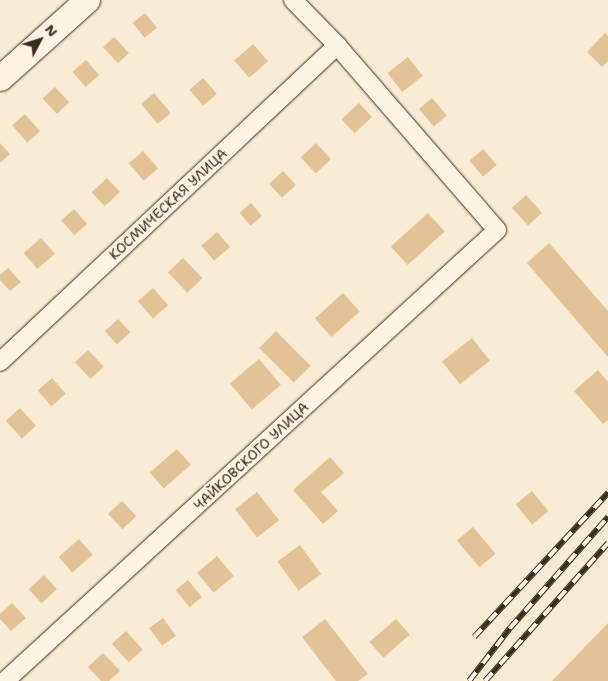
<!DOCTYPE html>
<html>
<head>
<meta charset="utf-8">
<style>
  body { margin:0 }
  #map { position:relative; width:608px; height:681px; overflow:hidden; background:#f7ebd5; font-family:"Shantell Sans",sans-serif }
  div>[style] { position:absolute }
  .building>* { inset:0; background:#e2c395; transform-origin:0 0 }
  .roads { filter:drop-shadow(0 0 1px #3b2a1e) drop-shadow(0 0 1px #3b2a1e) }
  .street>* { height:18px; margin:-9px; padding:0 9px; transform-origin:9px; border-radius:9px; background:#fcf5e5 }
  .secondary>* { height:25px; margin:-12.5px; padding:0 12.5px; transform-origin:12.5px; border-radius:12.5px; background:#fcf5e5 }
  .rail>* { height:5.5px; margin-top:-2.75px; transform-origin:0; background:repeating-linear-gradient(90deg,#fcf5e5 0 11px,#3b2a1e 0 22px); box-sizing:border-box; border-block:1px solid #3b2a1e }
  span { translate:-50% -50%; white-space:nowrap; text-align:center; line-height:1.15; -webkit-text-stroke:4px #fcf5e5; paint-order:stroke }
  .street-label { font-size:14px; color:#3b2a1e }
  .north { position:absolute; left:15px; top:15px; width:50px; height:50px; -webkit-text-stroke:4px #fcf5e5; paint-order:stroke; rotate:50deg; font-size:14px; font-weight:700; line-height:20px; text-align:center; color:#3b2a1e }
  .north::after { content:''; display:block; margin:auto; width:18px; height:22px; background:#3b2a1e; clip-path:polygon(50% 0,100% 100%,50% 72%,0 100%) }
</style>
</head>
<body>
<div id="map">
  <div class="building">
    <i style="left:145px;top:13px;width:19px;height:16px;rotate:51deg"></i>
    <i style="clip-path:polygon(605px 33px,608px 36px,608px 61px,602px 67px,587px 52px)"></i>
    <i style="left:114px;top:37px;width:22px;height:15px;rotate:47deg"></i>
    <i style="left:253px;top:44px;width:23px;height:25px;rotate:49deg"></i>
    <i style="left:408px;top:57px;width:24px;height:26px;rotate:52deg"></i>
    <i style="left:86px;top:60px;width:20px;height:18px;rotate:49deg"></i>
    <i style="left:203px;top:78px;width:21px;height:18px;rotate:49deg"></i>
    <i style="left:55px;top:87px;width:21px;height:17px;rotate:47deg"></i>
    <i style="left:154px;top:93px;width:26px;height:17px;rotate:50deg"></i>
    <i style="left:432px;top:98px;width:23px;height:17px;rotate:50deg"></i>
    <i style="left:359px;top:103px;width:19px;height:24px;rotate:47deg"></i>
    <i style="left:25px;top:114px;width:23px;height:17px;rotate:49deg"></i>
    <i style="clip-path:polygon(0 143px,10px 154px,0 163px)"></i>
    <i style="left:316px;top:143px;width:22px;height:21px;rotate:47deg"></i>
    <i style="left:483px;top:149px;width:21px;height:18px;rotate:49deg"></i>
    <i style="left:143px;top:151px;width:23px;height:19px;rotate:49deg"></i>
    <i style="left:283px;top:171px;width:19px;height:19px;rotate:47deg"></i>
    <i style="left:107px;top:178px;width:19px;height:21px;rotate:47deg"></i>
    <i style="left:526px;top:195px;width:24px;height:19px;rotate:48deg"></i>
    <i style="left:251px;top:203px;width:17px;height:15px;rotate:50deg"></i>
    <i style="left:74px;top:209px;width:20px;height:17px;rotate:49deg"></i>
    <i style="left:428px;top:213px;width:25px;height:50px;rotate:48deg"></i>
    <i style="left:217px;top:232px;width:20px;height:21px;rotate:49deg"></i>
    <i style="left:41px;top:238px;width:21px;height:23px;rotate:49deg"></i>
    <i style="clip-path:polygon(549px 243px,608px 311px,608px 357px,527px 263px)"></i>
    <i style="left:183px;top:258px;width:28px;height:21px;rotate:46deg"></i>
    <i style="clip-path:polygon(8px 268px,21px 282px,10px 291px,0 280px,0 275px)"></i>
    <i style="left:153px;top:288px;width:23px;height:20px;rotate:49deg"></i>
    <i style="left:343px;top:293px;width:25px;height:38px;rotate:48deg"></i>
    <i style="left:118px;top:319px;width:18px;height:18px;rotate:47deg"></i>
    <i style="left:276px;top:331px;width:49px;height:24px;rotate:45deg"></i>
    <i style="left:472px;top:338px;width:29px;height:38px;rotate:52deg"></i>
    <i style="left:88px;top:350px;width:23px;height:18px;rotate:47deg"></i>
    <i style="left:259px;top:359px;width:34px;height:38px;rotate:50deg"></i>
    <i style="clip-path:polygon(598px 370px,608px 382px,608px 420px,603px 424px,574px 391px)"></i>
    <i style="left:52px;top:378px;width:21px;height:19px;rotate:49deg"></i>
    <i style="left:20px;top:408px;width:24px;height:19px;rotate:48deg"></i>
    <i style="left:177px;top:449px;width:21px;height:36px;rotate:49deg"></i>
    <i style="clip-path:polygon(330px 457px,344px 473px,321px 492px,338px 511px,323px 524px,293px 490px)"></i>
    <i style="left:532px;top:491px;width:26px;height:21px;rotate:51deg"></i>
    <i style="left:257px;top:492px;width:36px;height:28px;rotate:52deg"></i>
    <i style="left:122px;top:501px;width:21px;height:19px;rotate:47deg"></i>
    <i style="left:473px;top:527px;width:35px;height:21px;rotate:50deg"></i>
    <i style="left:79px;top:539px;width:21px;height:27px;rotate:49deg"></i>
    <i style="left:300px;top:545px;width:36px;height:28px;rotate:54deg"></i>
    <i style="left:217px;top:556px;width:26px;height:26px;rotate:50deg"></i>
    <i style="left:44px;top:575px;width:19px;height:21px;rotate:47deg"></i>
    <i style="left:188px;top:580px;width:22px;height:16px;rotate:51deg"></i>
    <i style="clip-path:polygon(12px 603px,26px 618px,11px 631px,0 619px,0 614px)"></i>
    <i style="left:163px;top:618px;width:22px;height:17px;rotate:54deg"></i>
    <i style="clip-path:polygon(325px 619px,368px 674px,358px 681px,336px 681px,302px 637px)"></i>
    <i style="left:396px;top:619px;width:21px;height:35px;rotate:49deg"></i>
    <i style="clip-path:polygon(608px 623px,608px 681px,552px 681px)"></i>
    <i style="left:126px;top:631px;width:25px;height:19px;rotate:48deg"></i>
    <i style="clip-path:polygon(103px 653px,120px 671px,109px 681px,101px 681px,88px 667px)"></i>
  </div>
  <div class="roads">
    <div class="street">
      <i style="left:0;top:362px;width:463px;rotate:-43.2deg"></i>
      <i style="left:5px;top:681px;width:667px;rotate:-42.51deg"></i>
      <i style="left:497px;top:230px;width:245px;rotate:-130.9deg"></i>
      <i style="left:337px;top:45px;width:63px;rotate:-134.4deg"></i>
    </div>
    <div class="secondary">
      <i style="left:0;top:78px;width:117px;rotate:-41.9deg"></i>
    </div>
  </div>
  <div class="rail">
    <i style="left:474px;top:637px;width:197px;rotate:-47.1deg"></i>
    <i style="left:469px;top:681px;width:67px;rotate:-52.3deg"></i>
    <i style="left:510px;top:628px;width:148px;rotate:-48.6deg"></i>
    <i style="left:485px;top:681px;width:185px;rotate:-48.3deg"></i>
  </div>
  <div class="street-label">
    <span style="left:168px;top:204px;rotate:-43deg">КОСМИЧЕСКАЯ УЛИЦА</span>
    <span style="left:251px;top:456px;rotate:-43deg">ЧАЙКОВСКОГО УЛИЦА</span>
  </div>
  <div class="north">N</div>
</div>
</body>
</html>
